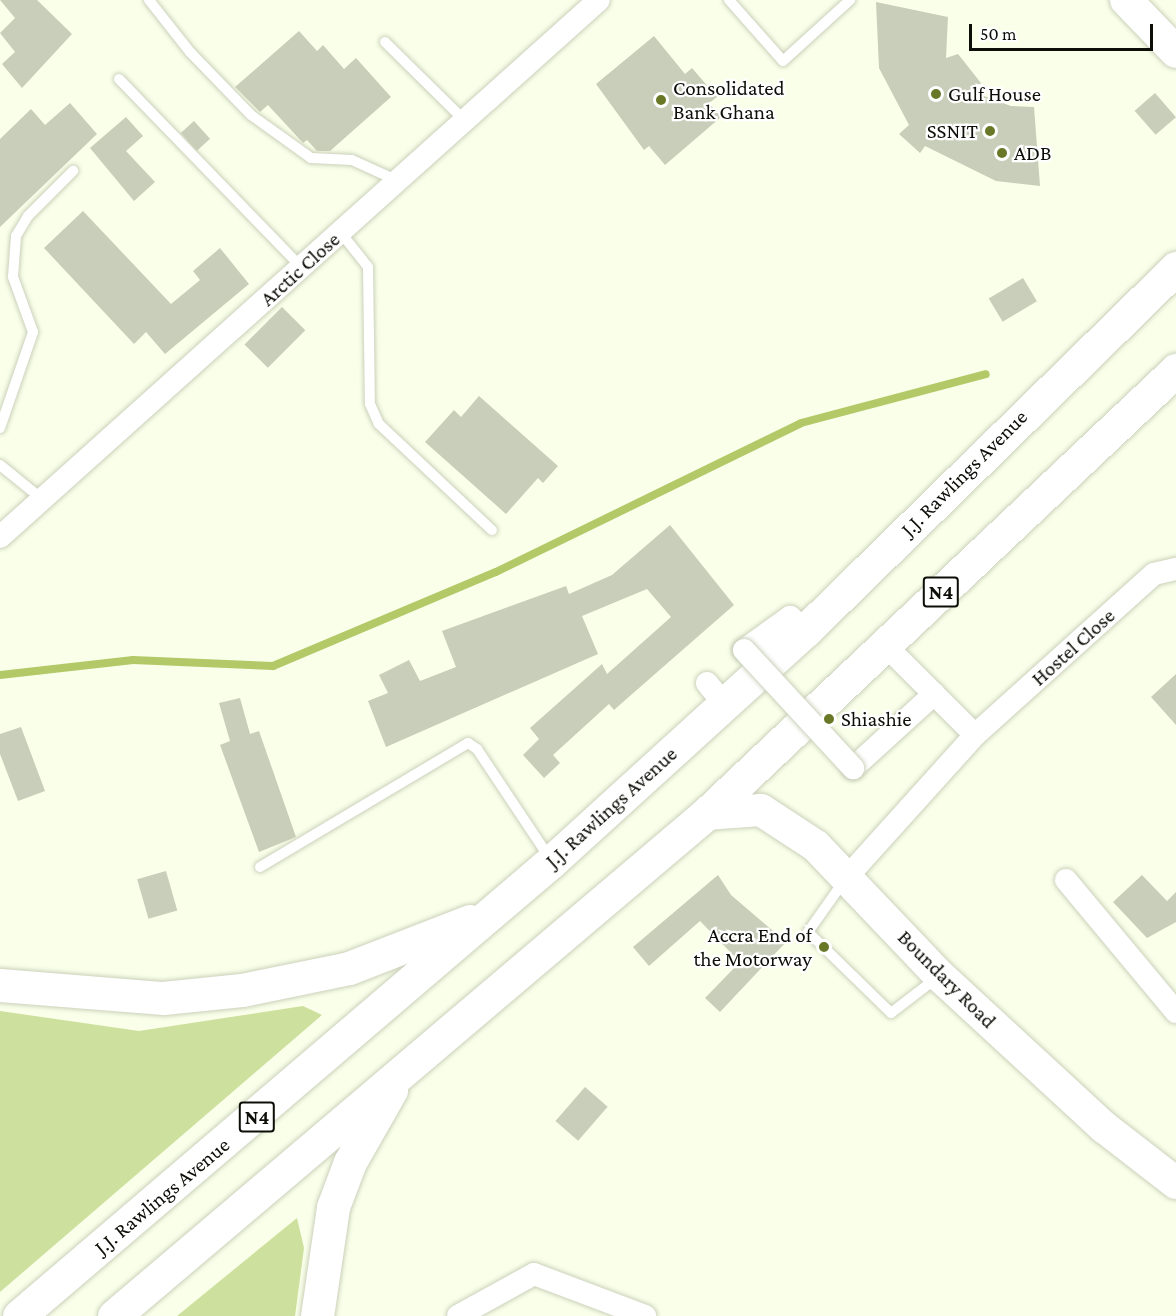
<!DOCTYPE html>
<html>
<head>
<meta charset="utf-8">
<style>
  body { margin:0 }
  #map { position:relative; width:1176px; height:1316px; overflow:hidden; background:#f9ffe9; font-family:"Crimson Pro",serif }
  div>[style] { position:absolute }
  .green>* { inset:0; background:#cee09d }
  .stream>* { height:8px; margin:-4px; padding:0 4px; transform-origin:4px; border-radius:4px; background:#b3c968 }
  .building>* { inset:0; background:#c8ceb9; transform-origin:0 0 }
  .roads { filter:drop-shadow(0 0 2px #cbd1bb) drop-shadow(0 0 2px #cbd1bb) }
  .lane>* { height:10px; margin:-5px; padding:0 5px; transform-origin:5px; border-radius:5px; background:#fff }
  .street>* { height:22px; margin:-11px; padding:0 11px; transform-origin:11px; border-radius:11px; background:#fff }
  .secondary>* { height:32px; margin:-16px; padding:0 16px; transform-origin:16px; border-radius:16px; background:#fff }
  .highway>* { height:33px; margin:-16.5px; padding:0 16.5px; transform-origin:16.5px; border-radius:16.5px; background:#fff }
  .bridges { filter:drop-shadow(0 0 2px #cbd1bb) drop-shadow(0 0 2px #cbd1bb) }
  .street-bridge>* { height:22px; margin:-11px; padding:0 11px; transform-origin:11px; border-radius:11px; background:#fff }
  .dots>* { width:16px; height:16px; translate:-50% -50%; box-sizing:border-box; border:3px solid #fff; border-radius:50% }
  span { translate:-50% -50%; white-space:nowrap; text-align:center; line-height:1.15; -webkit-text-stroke:4.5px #fff; paint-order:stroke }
  .shield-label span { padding:2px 4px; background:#fff; border:2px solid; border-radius:4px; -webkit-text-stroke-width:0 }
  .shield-label { font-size:20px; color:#0c0e07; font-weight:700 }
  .poi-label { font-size:21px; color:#0c0e07 }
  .left { translate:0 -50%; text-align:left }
  .right { translate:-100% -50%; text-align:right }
  .street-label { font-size:21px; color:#0c0e07 }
  .scale { position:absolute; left:969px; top:24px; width:184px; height:27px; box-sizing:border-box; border:3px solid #0c0e07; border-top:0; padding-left:8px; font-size:18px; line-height:21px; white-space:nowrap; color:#0c0e07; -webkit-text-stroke:4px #fff; paint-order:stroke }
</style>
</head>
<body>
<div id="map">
  <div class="green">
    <i style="clip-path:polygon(303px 1006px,322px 1015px,0 1292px,0 1011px,139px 1031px)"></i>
    <i style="clip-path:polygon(297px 1218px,304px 1248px,295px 1316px,177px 1316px)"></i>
  </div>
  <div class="stream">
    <i style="left:0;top:675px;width:134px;rotate:-6.4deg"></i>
    <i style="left:133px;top:660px;width:140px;rotate:2.5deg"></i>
    <i style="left:273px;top:666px;width:242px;rotate:-22.9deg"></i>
    <i style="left:496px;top:572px;width:339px;rotate:-26deg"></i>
    <i style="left:801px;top:423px;width:191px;rotate:-14.8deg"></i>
  </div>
  <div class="building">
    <i style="clip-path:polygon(0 0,37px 0,72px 34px,22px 88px,2px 64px,15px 52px,0 33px,15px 18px)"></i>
    <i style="clip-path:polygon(876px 2px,948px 17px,946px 58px,958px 54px,981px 83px,973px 92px,1011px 106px,1034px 107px,1040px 186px,996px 181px,925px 146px,920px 153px,899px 134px,909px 125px,879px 68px)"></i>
    <i style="clip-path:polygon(299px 31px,317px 51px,323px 45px,344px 69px,356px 58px,391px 97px,330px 151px,317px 151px,307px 140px,303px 143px,268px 105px,260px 112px,235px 87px)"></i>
    <i style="clip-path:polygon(654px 36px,685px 74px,692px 68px,717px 97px,709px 103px,721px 117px,665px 165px,649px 146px,644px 150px,596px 84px)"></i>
    <i style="left:1155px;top:93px;width:32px;height:27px;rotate:49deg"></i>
    <i style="clip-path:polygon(70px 103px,97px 134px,0 227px,0 139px,31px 109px,45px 125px)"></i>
    <i style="clip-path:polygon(126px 117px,143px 136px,126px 151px,155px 182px,134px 201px,90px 148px)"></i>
    <i style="left:194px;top:121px;width:24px;height:18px;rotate:48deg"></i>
    <i style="clip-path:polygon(83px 211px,171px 304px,200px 280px,193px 271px,220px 248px,249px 284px,165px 354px,146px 332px,134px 344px,44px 248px)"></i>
    <i style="left:1023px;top:278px;width:27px;height:40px;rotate:59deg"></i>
    <i style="left:282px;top:307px;width:33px;height:53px;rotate:45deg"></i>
    <i style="clip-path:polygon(479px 396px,558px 466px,543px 483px,538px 478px,506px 514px,425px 442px,454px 410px,461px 417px)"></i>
    <i style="clip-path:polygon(670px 525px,734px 605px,631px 695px,614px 710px,609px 704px,553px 755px,560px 763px,544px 778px,523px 755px,539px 739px,530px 728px,602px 664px,607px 674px,671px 617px,647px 589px,582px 616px,598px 654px,386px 747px,368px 701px,388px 693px,379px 675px,409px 660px,420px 681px,456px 667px,442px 631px,566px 586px,569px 594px,612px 575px)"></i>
    <i style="clip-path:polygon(1176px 674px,1176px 725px,1151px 697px)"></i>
    <i style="clip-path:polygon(240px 698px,250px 734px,259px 731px,296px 837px,259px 852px,220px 745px,230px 741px,219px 703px)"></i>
    <i style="clip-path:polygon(21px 727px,45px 791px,18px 801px,0 754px,0 734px)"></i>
    <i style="left:166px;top:871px;width:41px;height:30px;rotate:74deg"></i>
    <i style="clip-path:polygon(718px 875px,731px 895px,786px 942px,720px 1012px,705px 998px,740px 962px,700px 921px,649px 966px,633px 947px)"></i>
    <i style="clip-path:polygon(1142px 875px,1167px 901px,1176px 892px,1176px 922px,1147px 938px,1113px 902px)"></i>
    <i style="left:585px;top:1087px;width:30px;height:45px;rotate:41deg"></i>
  </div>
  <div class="roads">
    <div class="lane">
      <i style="left:149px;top:0;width:66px;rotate:51.7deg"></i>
      <i style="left:190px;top:52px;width:88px;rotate:45.9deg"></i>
      <i style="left:251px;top:115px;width:74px;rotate:35.6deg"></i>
      <i style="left:311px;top:158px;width:41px;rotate:2.8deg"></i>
      <i style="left:352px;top:160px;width:51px;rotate:24.5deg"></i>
      <i style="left:729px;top:0;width:81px;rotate:48.5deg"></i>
      <i style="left:783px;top:61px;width:91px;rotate:-42.3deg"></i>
      <i style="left:385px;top:42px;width:112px;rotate:44.6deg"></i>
      <i style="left:119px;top:79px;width:263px;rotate:45.9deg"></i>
      <i style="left:341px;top:233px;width:43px;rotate:51.5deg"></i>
      <i style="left:368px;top:267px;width:137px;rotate:89.2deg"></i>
      <i style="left:370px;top:404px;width:22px;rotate:66deg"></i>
      <i style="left:379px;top:424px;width:155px;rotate:43.2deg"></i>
      <i style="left:0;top:428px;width:102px;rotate:-71deg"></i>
      <i style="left:33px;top:332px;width:59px;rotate:-110deg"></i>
      <i style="left:13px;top:277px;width:41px;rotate:-85.8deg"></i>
      <i style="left:16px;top:236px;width:23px;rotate:-59deg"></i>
      <i style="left:28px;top:216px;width:64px;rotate:-45deg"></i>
      <i style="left:0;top:465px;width:54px;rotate:39deg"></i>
      <i style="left:260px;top:867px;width:242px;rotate:-30.8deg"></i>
      <i style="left:468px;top:743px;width:11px;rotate:34deg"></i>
      <i style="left:477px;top:749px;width:130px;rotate:56.3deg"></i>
      <i style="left:844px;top:881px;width:62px;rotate:125.2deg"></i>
      <i style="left:808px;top:932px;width:116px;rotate:44.3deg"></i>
      <i style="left:891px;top:1013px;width:59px;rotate:-37.5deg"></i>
    </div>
    <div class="street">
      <i style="left:0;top:537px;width:804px;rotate:-41.88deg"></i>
      <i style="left:885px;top:645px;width:127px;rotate:45deg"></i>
      <i style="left:744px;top:650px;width:57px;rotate:-35.7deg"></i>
      <i style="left:790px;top:617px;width:21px;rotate:39deg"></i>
      <i style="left:707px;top:683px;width:28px;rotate:51deg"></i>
      <i style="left:853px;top:768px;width:110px;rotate:-42.4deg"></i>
      <i style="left:848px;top:876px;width:190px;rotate:-48deg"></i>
      <i style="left:975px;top:735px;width:241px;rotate:-42deg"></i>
      <i style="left:1154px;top:574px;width:23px;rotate:-13deg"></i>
      <i style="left:1066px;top:880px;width:172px;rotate:50.2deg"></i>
      <i style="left:458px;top:1316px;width:87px;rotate:-28.9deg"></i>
      <i style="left:534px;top:1274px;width:119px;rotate:20.7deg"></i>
    </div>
    <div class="secondary">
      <i style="left:1126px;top:0;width:72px;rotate:46.1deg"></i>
      <i style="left:706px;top:814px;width:55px;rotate:-4.2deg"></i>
      <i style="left:761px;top:810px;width:66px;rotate:33.2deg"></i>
      <i style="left:816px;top:846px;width:180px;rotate:46.4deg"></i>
      <i style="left:940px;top:976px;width:224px;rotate:42.7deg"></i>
      <i style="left:1105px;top:1128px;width:90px;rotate:37.8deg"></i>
    </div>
    <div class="highway">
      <i style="left:0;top:985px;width:164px;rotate:4.6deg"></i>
      <i style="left:163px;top:998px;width:79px;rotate:-5.8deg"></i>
      <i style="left:242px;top:990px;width:109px;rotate:-11.6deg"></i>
      <i style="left:349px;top:968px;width:130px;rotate:-21.2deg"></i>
      <i style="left:19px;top:1316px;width:701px;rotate:-40.49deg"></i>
      <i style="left:552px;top:861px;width:343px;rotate:-42.3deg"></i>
      <i style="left:806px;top:630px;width:518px;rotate:-44.37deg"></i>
      <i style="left:114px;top:1316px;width:776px;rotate:-40.3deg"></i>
      <i style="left:706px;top:814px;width:647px;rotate:-43.37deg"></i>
      <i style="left:317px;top:1316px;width:110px;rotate:-81.6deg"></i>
      <i style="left:333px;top:1207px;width:48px;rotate:-69.3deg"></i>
      <i style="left:350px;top:1162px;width:83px;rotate:-60.3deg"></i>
    </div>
  </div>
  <div class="bridges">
    <div class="street-bridge">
      <i style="left:744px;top:650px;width:161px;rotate:47.3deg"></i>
    </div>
  </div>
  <div class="dots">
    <i style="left:936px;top:94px;background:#687826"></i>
    <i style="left:661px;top:100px;background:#687826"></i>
    <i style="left:990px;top:131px;background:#687826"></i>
    <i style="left:1002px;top:153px;background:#687826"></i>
    <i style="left:829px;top:719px;background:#687826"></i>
    <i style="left:824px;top:947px;background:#687826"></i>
  </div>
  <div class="shield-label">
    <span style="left:941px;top:592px">N4</span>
    <span style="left:257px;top:1117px">N4</span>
  </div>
  <div class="poi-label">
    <span class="left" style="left:673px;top:100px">Consolidated<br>Bank Ghana</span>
    <span class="left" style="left:948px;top:94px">Gulf House</span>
    <span class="right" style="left:978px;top:131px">SSNIT</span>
    <span class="left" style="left:1014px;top:153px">ADB</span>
    <span class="left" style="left:841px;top:719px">Shiashie</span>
    <span class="right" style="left:812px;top:947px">Accra End of<br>the Motorway</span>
  </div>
  <div class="street-label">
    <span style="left:300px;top:269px;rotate:-42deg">Arctic Close</span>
    <span style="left:964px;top:473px;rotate:-45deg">J.J. Rawlings Avenue</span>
    <span style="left:1073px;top:647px;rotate:-42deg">Hostel Close</span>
    <span style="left:611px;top:807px;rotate:-42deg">J.J. Rawlings Avenue</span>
    <span style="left:947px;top:979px;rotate:45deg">Boundary Road</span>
    <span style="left:162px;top:1196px;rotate:-40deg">J.J. Rawlings Avenue</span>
  </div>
  <div class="scale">50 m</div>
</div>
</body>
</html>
